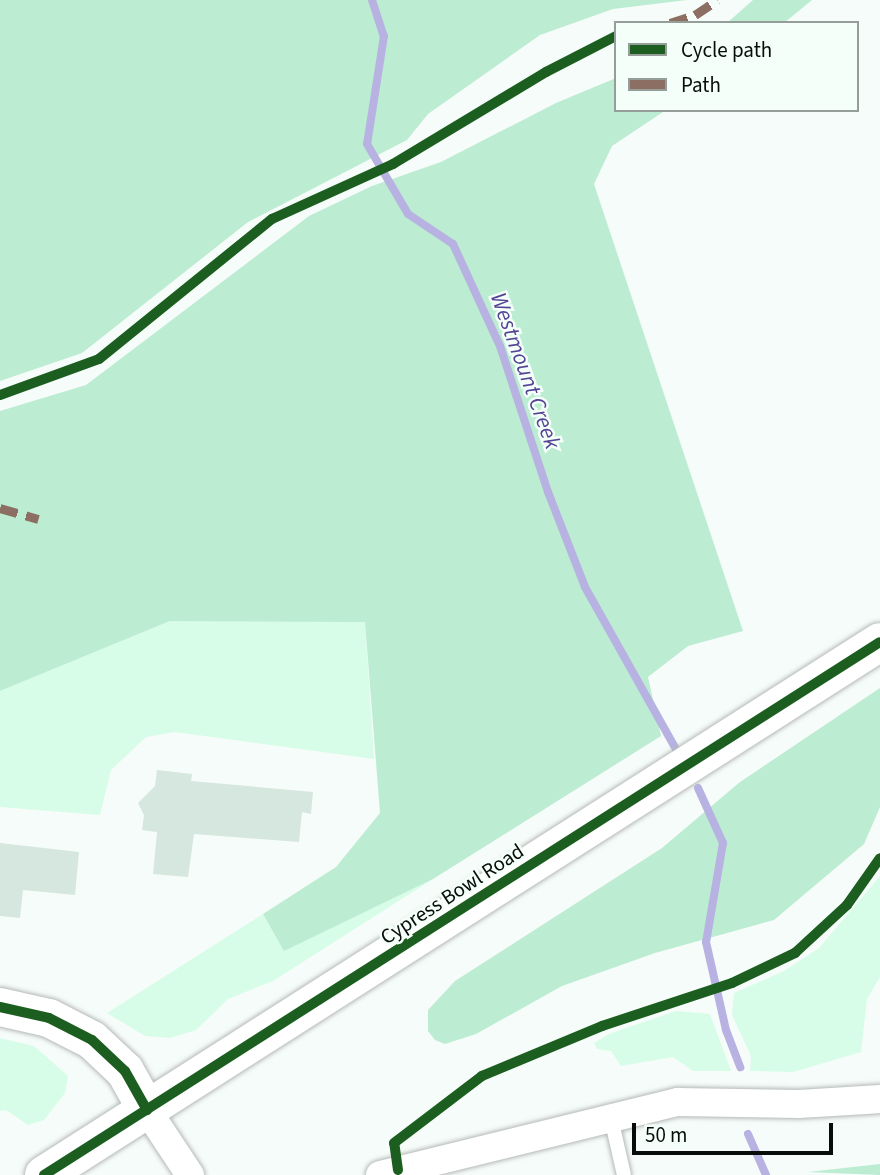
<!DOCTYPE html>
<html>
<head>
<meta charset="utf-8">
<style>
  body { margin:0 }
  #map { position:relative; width:880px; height:1175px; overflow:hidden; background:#f6fcf9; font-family:"Source Sans 3",sans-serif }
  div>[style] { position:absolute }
  .green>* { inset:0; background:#d7fde8 }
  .forest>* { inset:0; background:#bcecd2 }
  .stream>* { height:8px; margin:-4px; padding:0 4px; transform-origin:4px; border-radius:4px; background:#b7b2e2 }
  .building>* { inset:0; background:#d5e7de }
  .roads { filter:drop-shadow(0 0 2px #b5bab8) drop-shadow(0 0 2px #b5bab8) }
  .lane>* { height:14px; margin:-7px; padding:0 7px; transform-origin:7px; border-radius:7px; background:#fefffe }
  .street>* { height:28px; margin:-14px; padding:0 14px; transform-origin:14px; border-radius:14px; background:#fefffe }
  .secondary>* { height:38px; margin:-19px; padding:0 19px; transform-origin:19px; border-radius:19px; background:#fefffe }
  .quiet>* { height:9px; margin-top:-4.5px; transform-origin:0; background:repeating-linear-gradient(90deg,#8d6e63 0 18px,transparent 0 27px) }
  .cycleway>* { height:10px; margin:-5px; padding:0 5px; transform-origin:5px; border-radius:5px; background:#1b5e20 }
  span { translate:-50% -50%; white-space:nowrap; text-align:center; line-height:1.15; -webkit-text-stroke:5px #f3fff8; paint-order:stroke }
  .street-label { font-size:21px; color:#080d0a }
  .water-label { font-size:23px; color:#554396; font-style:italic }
  .legend { position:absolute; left:614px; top:21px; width:245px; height:91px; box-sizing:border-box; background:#f3fff8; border:2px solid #959e99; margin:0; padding:9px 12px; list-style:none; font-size:21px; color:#080d0a }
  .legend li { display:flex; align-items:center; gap:14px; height:35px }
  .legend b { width:35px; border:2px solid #959e99 }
  .scale { position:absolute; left:632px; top:1123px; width:201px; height:32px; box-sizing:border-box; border:4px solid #080d0a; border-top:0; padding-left:9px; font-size:21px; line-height:24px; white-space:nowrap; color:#080d0a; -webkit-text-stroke:5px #f3fff8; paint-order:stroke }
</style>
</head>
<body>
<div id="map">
  <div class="green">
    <i style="clip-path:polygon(170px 621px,365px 621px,374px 759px,175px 732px,146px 737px,111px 770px,100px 815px,0 807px,0 691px)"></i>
    <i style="clip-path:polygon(880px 876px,880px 977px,867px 999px,861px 1052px,793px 1072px,750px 1071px,751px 1056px,732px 1015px,734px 993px,784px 971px,819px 948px)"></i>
    <i style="clip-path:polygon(433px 879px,273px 981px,228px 999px,196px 1030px,170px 1038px,145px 1036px,107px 1013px,263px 914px,284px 950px)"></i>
    <i style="clip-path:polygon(676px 1011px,710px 1014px,731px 1071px,693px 1071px,673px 1057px,621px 1066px,611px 1051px,597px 1049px,594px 1043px,609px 1034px)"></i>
    <i style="clip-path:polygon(0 1038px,34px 1046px,68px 1076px,65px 1093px,44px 1120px,28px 1125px,6px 1110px,0 1111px)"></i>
  </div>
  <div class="forest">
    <i style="clip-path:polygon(0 0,687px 0,613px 9px,540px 35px,428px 114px,407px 140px,248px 222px,82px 353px,0 381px)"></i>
    <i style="clip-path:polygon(753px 0,812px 0,784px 23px,727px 23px)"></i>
    <i style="clip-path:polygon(616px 78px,616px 110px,666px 110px,612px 146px,594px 184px,743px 631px,688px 646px,648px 677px,661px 736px,433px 879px,284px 951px,263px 914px,336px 867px,380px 813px,365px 622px,170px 621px,0 691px,0 411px,86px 385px,309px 216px,372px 186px,441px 162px,556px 103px)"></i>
    <i style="clip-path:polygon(880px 688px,880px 807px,864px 844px,774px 920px,655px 953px,562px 986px,476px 1034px,445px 1044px,435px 1040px,428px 1031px,428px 1010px,455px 981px,662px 848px,740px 782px)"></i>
    <i style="clip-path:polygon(880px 1164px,880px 1175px,808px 1172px)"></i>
  </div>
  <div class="stream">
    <i style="left:372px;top:0;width:38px;rotate:72deg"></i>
    <i style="left:384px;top:36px;width:109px;rotate:98.9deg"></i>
    <i style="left:367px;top:144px;width:81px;rotate:59.6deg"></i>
    <i style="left:408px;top:214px;width:54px;rotate:33.7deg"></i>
    <i style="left:453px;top:244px;width:112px;rotate:65.3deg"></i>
    <i style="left:500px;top:346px;width:154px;rotate:71.8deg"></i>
    <i style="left:548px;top:492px;width:102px;rotate:68.7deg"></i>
    <i style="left:585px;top:587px;width:194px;rotate:60.7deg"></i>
    <i style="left:698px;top:788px;width:60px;rotate:65.6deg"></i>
    <i style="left:723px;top:843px;width:100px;rotate:99.7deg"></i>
    <i style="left:706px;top:942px;width:90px;rotate:77.2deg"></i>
    <i style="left:726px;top:1030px;width:40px;rotate:69deg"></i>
    <i style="left:748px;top:1134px;width:45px;rotate:66.3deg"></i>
  </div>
  <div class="building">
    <i style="clip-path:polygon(157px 770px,192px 774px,191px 781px,313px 792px,311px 814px,302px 812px,299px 842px,194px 834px,188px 877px,153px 874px,157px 832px,142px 830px,144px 815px,138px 803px,155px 786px)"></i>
    <i style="clip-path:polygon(0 843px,79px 852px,75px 895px,23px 890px,20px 918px,0 916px)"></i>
  </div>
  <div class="roads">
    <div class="lane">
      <i style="left:611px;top:1118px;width:58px;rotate:77.2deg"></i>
    </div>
    <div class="street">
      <i style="left:147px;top:1110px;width:78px;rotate:56.5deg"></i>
      <i style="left:380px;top:1175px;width:307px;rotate:-13.8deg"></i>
      <i style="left:678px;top:1102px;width:121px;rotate:0.9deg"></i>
      <i style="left:799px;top:1104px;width:81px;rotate:-3.5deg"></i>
    </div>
    <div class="secondary">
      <i style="left:0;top:1007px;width:50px;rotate:12.7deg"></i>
      <i style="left:49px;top:1018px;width:48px;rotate:27.1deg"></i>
      <i style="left:92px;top:1040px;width:45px;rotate:43.2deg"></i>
      <i style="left:125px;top:1071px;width:45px;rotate:60.6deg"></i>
      <i style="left:44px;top:1175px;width:991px;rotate:-32.52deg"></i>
    </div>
  </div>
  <div class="quiet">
    <i style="left:670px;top:23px;width:26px;rotate:-18deg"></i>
    <i style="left:695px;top:15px;width:27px;rotate:-34deg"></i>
    <i style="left:0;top:508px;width:40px;rotate:16deg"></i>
  </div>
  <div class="cycleway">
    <i style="left:0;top:395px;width:105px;rotate:-20deg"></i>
    <i style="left:99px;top:359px;width:223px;rotate:-39deg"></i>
    <i style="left:272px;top:219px;width:133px;rotate:-24.4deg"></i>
    <i style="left:393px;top:164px;width:179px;rotate:-31deg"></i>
    <i style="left:546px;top:72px;width:79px;rotate:-27.2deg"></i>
    <i style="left:0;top:1007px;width:50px;rotate:12.7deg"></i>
    <i style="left:49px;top:1018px;width:48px;rotate:27.1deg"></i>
    <i style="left:92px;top:1040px;width:45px;rotate:43.2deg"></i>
    <i style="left:125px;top:1071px;width:45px;rotate:60.6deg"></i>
    <i style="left:398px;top:1170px;width:27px;rotate:-98deg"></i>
    <i style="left:394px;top:1143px;width:111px;rotate:-37.3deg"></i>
    <i style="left:482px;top:1076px;width:130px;rotate:-22.6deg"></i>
    <i style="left:602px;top:1026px;width:137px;rotate:-18.3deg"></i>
    <i style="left:732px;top:983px;width:70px;rotate:-25.5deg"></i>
    <i style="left:795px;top:953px;width:71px;rotate:-42.7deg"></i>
    <i style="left:847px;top:905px;width:57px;rotate:-54.9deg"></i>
    <i style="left:44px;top:1175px;width:991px;rotate:-32.52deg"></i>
  </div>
  <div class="street-label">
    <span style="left:452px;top:894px;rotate:-33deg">Cypress Bowl Road</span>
  </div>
  <div class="water-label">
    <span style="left:525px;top:371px;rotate:70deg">Westmount Creek</span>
  </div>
  <ul class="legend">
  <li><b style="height:9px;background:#1b5e20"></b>Cycle path</li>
  <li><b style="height:9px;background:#8d6e63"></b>Path</li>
  </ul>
  <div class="scale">50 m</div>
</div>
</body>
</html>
